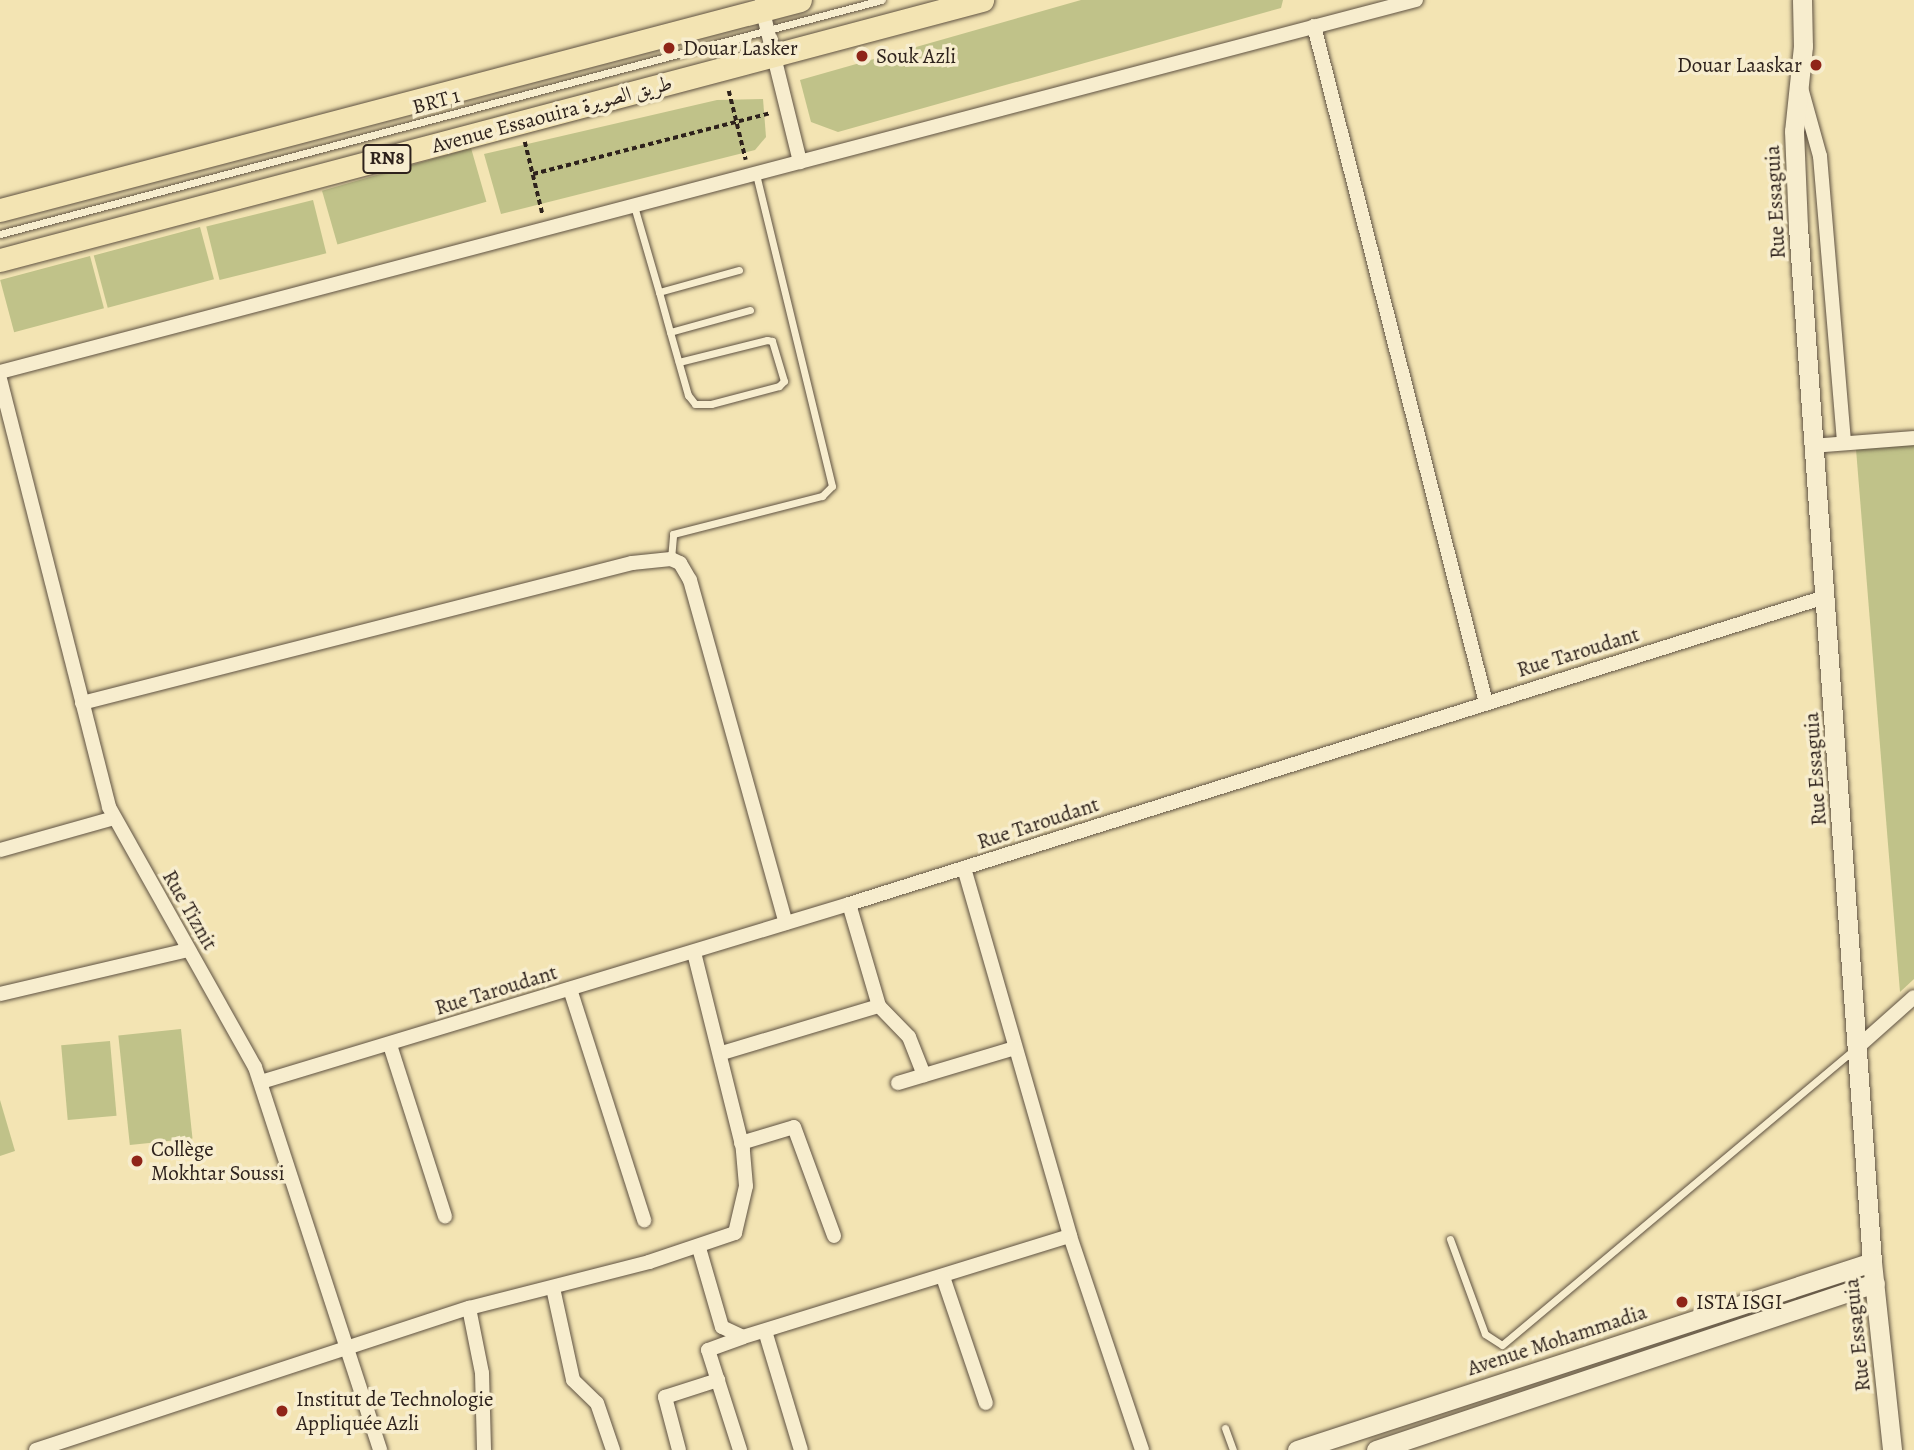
<!DOCTYPE html>
<html>
<head>
<meta charset="utf-8">
<style>
  body { margin:0 }
  #map { position:relative; width:1914px; height:1450px; overflow:hidden; background:#f3e4b3; font-family:Alegreya,Amiri,serif }
  div>[style] { position:absolute }
  .green>* { inset:0; background:#c0c289; transform-origin:0 0 }
  .path>* { height:3.5px; margin-top:-1.75px; transform-origin:0; background:repeating-linear-gradient(90deg,#2e221c 0 5px,transparent 0 8.5px) }
  .roads { filter:drop-shadow(0 0 2px #5f5242) drop-shadow(0 0 2px #5f5242) }
  .lane>* { height:7px; margin:-3.5px; padding:0 3.5px; transform-origin:3.5px; border-radius:3.5px; background:#f7edce }
  .street>* { height:14px; margin:-7px; padding:0 7px; transform-origin:7px; border-radius:7px; background:#f7edce }
  .secondary>* { height:19px; margin:-9.5px; padding:0 9.5px; transform-origin:9.5px; border-radius:9.5px; background:#f7edce }
  .primary>* { height:23px; margin:-11.5px; padding:0 11.5px; transform-origin:11.5px; border-radius:11.5px; background:#f3e4b3 }
  .dots>* { width:19px; height:19px; translate:-50% -50%; box-sizing:border-box; border:4px solid #f7edce; border-radius:50% }
  span { translate:-50% -50%; white-space:nowrap; text-align:center; line-height:1.15; -webkit-text-stroke:7px #f7edce; paint-order:stroke }
  .shield-label span { padding:2px 5px; background:#f7edce; border:2px solid; border-radius:5px; -webkit-text-stroke-width:0 }
  .shield-label { font-size:19px; color:#2e221c; font-weight:700 }
  .poi-label { font-size:21px; color:#2e221c }
  .left { translate:0 -50%; text-align:left }
  .right { translate:-100% -50%; text-align:right }
  .street-label { font-size:21px; color:#2e221c }
</style>
</head>
<body>
<div id="map">
  <div class="green">
    <i style="clip-path:polygon(1081px 0,1283px 0,1281px 8px,838px 132px,811px 122px,800px 80px)"></i>
    <i style="clip-path:polygon(763px 99px,766px 137px,755px 150px,501px 214px,484px 154px,717px 100px)"></i>
    <i style="left:471px;top:148px;width:56px;height:155px;rotate:74deg"></i>
    <i style="left:313px;top:200px;width:55px;height:110px;rotate:76deg"></i>
    <i style="left:200px;top:227px;width:54px;height:110px;rotate:75deg"></i>
    <i style="left:90px;top:256px;width:54px;height:93px;rotate:75deg"></i>
    <i style="clip-path:polygon(1914px 444px,1914px 979px,1900px 992px,1856px 449px)"></i>
    <i style="left:181px;top:1029px;width:110px;height:63px;rotate:84deg"></i>
    <i style="left:110px;top:1041px;width:75px;height:49px;rotate:85deg"></i>
    <i style="clip-path:polygon(0 1100px,15px 1151px,0 1156px)"></i>
  </div>
  <div class="path">
    <i style="left:729px;top:91px;width:71px;rotate:76.2deg"></i>
    <i style="left:525px;top:142px;width:76px;rotate:76.3deg"></i>
    <i style="left:533px;top:174px;width:246px;rotate:-14.4deg"></i>
  </div>
  <div class="roads">
    <div class="lane">
      <i style="left:634px;top:206px;width:90px;rotate:73.8deg"></i>
      <i style="left:659px;top:292px;width:41px;rotate:74.6deg"></i>
      <i style="left:670px;top:332px;width:66px;rotate:74.1deg"></i>
      <i style="left:688px;top:395px;width:11px;rotate:52deg"></i>
      <i style="left:695px;top:404px;width:16px"></i>
      <i style="left:711px;top:404px;width:70px;rotate:-14.8deg"></i>
      <i style="left:779px;top:386px;width:7px;rotate:-45deg"></i>
      <i style="left:784px;top:381px;width:42px;rotate:-106.7deg"></i>
      <i style="left:772px;top:341px;width:5px;rotate:-169deg"></i>
      <i style="left:767px;top:340px;width:91px;rotate:166deg"></i>
      <i style="left:0;top:234px;width:912px;rotate:-14.87deg"></i>
      <i style="left:659px;top:292px;width:83px;rotate:-15.4deg"></i>
      <i style="left:670px;top:332px;width:83px;rotate:-15.4deg"></i>
      <i style="left:671px;top:559px;width:25px;rotate:-85deg"></i>
      <i style="left:673px;top:534px;width:154px;rotate:-14.3deg"></i>
      <i style="left:822px;top:496px;width:14px;rotate:-45deg"></i>
      <i style="left:832px;top:486px;width:321px;rotate:-103.7deg"></i>
      <i style="left:1450px;top:1239px;width:101px;rotate:69.8deg"></i>
      <i style="left:1485px;top:1334px;width:20px;rotate:33deg"></i>
      <i style="left:1502px;top:1345px;width:461px;rotate:-40deg"></i>
      <i style="left:1225px;top:1428px;width:23px;rotate:70deg"></i>
    </div>
    <div class="street">
      <i style="left:761px;top:4px;width:163px;rotate:76.1deg"></i>
      <i style="left:1314px;top:26px;width:699px;rotate:75.74deg"></i>
      <i style="left:1800px;top:84px;width:75px;rotate:74.5deg"></i>
      <i style="left:1820px;top:156px;width:287px;rotate:85.2deg"></i>
      <i style="left:0;top:372px;width:1464px;rotate:-14.72deg"></i>
      <i style="left:0;top:379px;width:442px;rotate:75.7deg"></i>
      <i style="left:109px;top:807px;width:298px;rotate:60.7deg"></i>
      <i style="left:255px;top:1067px;width:403px;rotate:71.9deg"></i>
      <i style="left:1812px;top:446px;width:102px;rotate:-4.5deg"></i>
      <i style="left:82px;top:703px;width:568px;rotate:-14.28deg"></i>
      <i style="left:632px;top:563px;width:39px;rotate:-6deg"></i>
      <i style="left:671px;top:559px;width:10px;rotate:24deg"></i>
      <i style="left:680px;top:563px;width:20px;rotate:60deg"></i>
      <i style="left:690px;top:580px;width:356px;rotate:74.4deg"></i>
      <i style="left:0;top:850px;width:118px;rotate:-15.7deg"></i>
      <i style="left:964px;top:868px;width:383px;rotate:73.9deg"></i>
      <i style="left:1070px;top:1236px;width:226px;rotate:71.4deg"></i>
      <i style="left:849px;top:904px;width:106px;rotate:73.6deg"></i>
      <i style="left:879px;top:1006px;width:43px;rotate:45.9deg"></i>
      <i style="left:909px;top:1037px;width:41px;rotate:68.5deg"></i>
      <i style="left:570px;top:989px;width:243px;rotate:72.2deg"></i>
      <i style="left:0;top:994px;width:193px;rotate:-13.2deg"></i>
      <i style="left:390px;top:1045px;width:180px;rotate:72.2deg"></i>
      <i style="left:1860px;top:1045px;width:72px;rotate:-41.6deg"></i>
      <i style="left:722px;top:1053px;width:164px;rotate:-16.7deg"></i>
      <i style="left:261px;top:1082px;width:614px;rotate:-16.84deg"></i>
      <i style="left:849px;top:904px;width:1023px;rotate:-17.46deg"></i>
      <i style="left:898px;top:1083px;width:122px;rotate:-16.7deg"></i>
      <i style="left:741px;top:1143px;width:55px;rotate:-16.8deg"></i>
      <i style="left:794px;top:1127px;width:116px;rotate:69.8deg"></i>
      <i style="left:699px;top:1248px;width:82px;rotate:73.8deg"></i>
      <i style="left:722px;top:1327px;width:23px;rotate:25deg"></i>
      <i style="left:743px;top:1337px;width:342px;rotate:-17.2deg"></i>
      <i style="left:943px;top:1277px;width:133px;rotate:71.2deg"></i>
      <i style="left:553px;top:1288px;width:94px;rotate:77.7deg"></i>
      <i style="left:573px;top:1380px;width:33px;rotate:44deg"></i>
      <i style="left:597px;top:1403px;width:50px;rotate:71.2deg"></i>
      <i style="left:469px;top:1308px;width:66px;rotate:78.7deg"></i>
      <i style="left:482px;top:1373px;width:77px;rotate:88.5deg"></i>
      <i style="left:765px;top:1331px;width:124px;rotate:73.2deg"></i>
      <i style="left:36px;top:1450px;width:456px;rotate:-18.2deg"></i>
      <i style="left:469px;top:1308px;width:186px;rotate:-14.3deg"></i>
      <i style="left:649px;top:1262px;width:91px;rotate:-18.6deg"></i>
      <i style="left:735px;top:1233px;width:48px;rotate:-76.8deg"></i>
      <i style="left:746px;top:1186px;width:37px;rotate:-95deg"></i>
      <i style="left:743px;top:1149px;width:203px;rotate:-104deg"></i>
      <i style="left:679px;top:1450px;width:55px;rotate:-104.8deg"></i>
      <i style="left:665px;top:1397px;width:56px;rotate:-17.8deg"></i>
      <i style="left:740px;top:1450px;width:105px;rotate:-107.7deg"></i>
      <i style="left:708px;top:1350px;width:37px;rotate:-20deg"></i>
    </div>
    <div class="secondary">
      <i style="left:1802px;top:0;width:46px;rotate:88.8deg"></i>
      <i style="left:1803px;top:46px;width:85px;rotate:96deg"></i>
      <i style="left:1794px;top:131px;width:96px;rotate:87.6deg"></i>
      <i style="left:1798px;top:227px;width:1038px;rotate:85.91deg"></i>
      <i style="left:1872px;top:1262px;width:189px;rotate:83.9deg"></i>
      <i style="left:1297px;top:1450px;width:605px;rotate:-18.11deg"></i>
      <i style="left:1376px;top:1450px;width:526px;rotate:-18.5deg"></i>
    </div>
    <div class="primary">
      <i style="left:0;top:210px;width:827px;rotate:-14.71deg"></i>
      <i style="left:0;top:260px;width:1016px;rotate:-14.83deg"></i>
    </div>
  </div>
  <div class="dots">
    <i style="left:669px;top:48px;background:#8f2418"></i>
    <i style="left:862px;top:56px;background:#8f2418"></i>
    <i style="left:1816px;top:65px;background:#8f2418"></i>
    <i style="left:137px;top:1161px;background:#8f2418"></i>
    <i style="left:1682px;top:1302px;background:#8f2418"></i>
    <i style="left:282px;top:1411px;background:#8f2418"></i>
  </div>
  <div class="shield-label">
    <span style="left:387px;top:159px">RN8</span>
  </div>
  <div class="poi-label">
    <span class="left" style="left:683px;top:48px">Douar Lasker</span>
    <span class="left" style="left:876px;top:56px">Souk Azli</span>
    <span class="right" style="left:1802px;top:65px">Douar Laaskar</span>
    <span class="left" style="left:151px;top:1161px">Collège<br>Mokhtar Soussi</span>
    <span class="left" style="left:1696px;top:1302px">ISTA ISGI</span>
    <span class="left" style="left:296px;top:1411px">Institut de Technologie<br>Appliquée Azli</span>
  </div>
  <div class="street-label">
    <span style="left:436px;top:101px;rotate:-15deg">BRT 1</span>
    <span style="left:552px;top:114px;rotate:-15deg">Avenue Essaouira طريق الصويرة</span>
    <span style="left:1775px;top:202px;rotate:-93deg">Rue Essaguia</span>
    <span style="left:1578px;top:652px;rotate:-17deg">Rue Taroudant</span>
    <span style="left:1815px;top:769px;rotate:-94deg">Rue Essaguia</span>
    <span style="left:1038px;top:823px;rotate:-18deg">Rue Taroudant</span>
    <span style="left:190px;top:910px;rotate:60deg">Rue Tiznit</span>
    <span style="left:496px;top:990px;rotate:-17deg">Rue Taroudant</span>
    <span style="left:1857px;top:1335px;rotate:-96deg">Rue Essaguia</span>
    <span style="left:1557px;top:1340px;rotate:-18deg">Avenue Mohammadia</span>
  </div>
</div>
</body>
</html>
